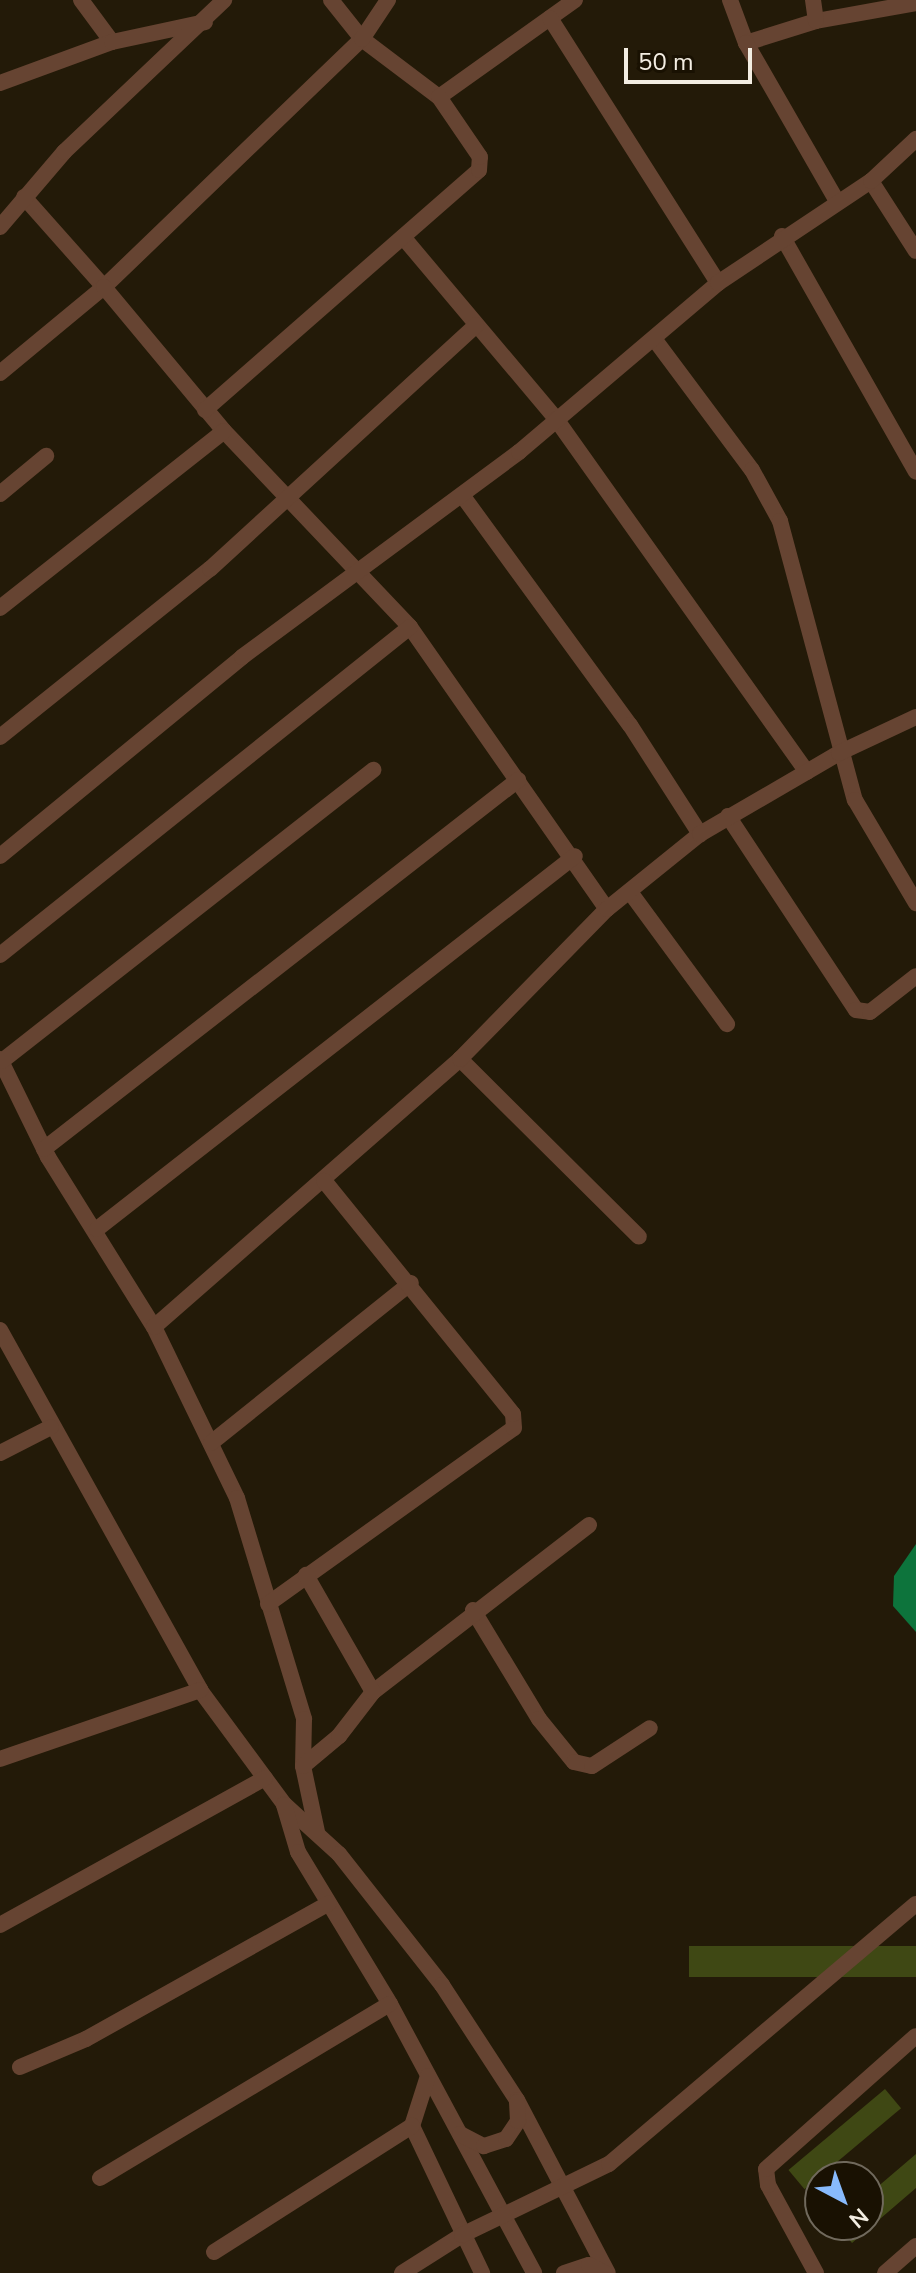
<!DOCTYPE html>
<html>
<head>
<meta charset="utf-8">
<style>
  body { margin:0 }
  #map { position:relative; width:916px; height:2273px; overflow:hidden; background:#231a08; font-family:"Nunito Sans",sans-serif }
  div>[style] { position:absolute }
  .water>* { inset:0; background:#0d743c }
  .building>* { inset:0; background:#3f4814; transform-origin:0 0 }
  .minor>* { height:16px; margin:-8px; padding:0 8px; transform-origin:8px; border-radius:8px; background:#664432 }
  span { translate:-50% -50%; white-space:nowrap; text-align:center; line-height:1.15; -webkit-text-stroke:6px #191102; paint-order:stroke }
  .north { position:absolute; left:804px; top:2161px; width:80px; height:80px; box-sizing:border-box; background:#191102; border:2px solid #70695c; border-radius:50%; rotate:139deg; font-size:22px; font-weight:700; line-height:32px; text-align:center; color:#f3ede2 }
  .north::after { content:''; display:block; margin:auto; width:28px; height:36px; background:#88bafc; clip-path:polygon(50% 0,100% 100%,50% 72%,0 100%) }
  .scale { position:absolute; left:624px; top:48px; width:128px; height:36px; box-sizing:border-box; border:4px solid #f3ede2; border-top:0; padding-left:10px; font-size:24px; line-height:28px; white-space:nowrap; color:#f3ede2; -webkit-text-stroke:6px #191102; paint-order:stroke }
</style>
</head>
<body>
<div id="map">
  <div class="water">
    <i style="clip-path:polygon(916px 1544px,916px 1632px,893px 1606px,894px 1576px)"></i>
  </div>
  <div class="building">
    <i style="left:916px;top:1946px;width:31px;height:227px;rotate:90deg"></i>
    <i style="left:885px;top:2089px;width:25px;height:126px;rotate:50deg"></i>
    <i style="clip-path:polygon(916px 2154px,916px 2188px,852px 2243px,837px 2225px,868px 2225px,868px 2195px)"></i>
  </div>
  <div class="minor">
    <i style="left:81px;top:0;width:52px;rotate:53.6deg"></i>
    <i style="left:331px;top:0;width:50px;rotate:51.5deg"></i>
    <i style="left:362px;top:39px;width:96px;rotate:37deg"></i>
    <i style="left:439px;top:97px;width:167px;rotate:-35.5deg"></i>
    <i style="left:730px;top:0;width:46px;rotate:69.6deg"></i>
    <i style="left:746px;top:43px;width:73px;rotate:-17.4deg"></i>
    <i style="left:816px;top:21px;width:102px;rotate:-10.2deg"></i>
    <i style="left:813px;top:0;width:21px;rotate:82deg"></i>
    <i style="left:550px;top:18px;width:314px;rotate:57.6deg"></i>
    <i style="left:746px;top:43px;width:182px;rotate:60.1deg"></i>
    <i style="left:0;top:83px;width:119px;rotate:-20.1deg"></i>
    <i style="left:112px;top:42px;width:95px;rotate:-12.1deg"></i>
    <i style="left:871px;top:181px;width:83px;rotate:57.3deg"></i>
    <i style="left:24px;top:197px;width:120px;rotate:48.4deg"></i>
    <i style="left:104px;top:287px;width:358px;rotate:-43.9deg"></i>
    <i style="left:362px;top:39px;width:47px;rotate:-56.3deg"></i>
    <i style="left:0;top:227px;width:99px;rotate:-49.5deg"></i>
    <i style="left:64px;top:152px;width:221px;rotate:-43.5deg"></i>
    <i style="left:782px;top:236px;width:271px;rotate:60.4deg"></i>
    <i style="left:403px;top:237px;width:238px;rotate:49.9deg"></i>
    <i style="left:556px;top:419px;width:433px;rotate:54.6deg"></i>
    <i style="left:655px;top:340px;width:162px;rotate:53.3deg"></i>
    <i style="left:752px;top:470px;width:58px;rotate:61.2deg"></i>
    <i style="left:780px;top:521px;width:289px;rotate:75deg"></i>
    <i style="left:855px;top:800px;width:120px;rotate:59.4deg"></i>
    <i style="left:0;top:373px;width:135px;rotate:-39.6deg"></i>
    <i style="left:104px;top:287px;width:187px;rotate:50.2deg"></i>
    <i style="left:224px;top:431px;width:270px;rotate:46.5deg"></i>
    <i style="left:410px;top:627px;width:344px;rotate:55.1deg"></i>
    <i style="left:205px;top:410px;width:364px;rotate:-41.2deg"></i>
    <i style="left:479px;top:170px;width:13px;rotate:-86deg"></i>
    <i style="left:480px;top:157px;width:73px;rotate:-124.3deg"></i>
    <i style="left:0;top:494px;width:60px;rotate:-39.6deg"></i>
    <i style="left:462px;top:495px;width:285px;rotate:53.9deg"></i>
    <i style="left:630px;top:725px;width:130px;rotate:57.3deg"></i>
    <i style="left:0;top:608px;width:285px;rotate:-38.3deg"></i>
    <i style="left:0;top:737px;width:269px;rotate:-38.7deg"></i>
    <i style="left:210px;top:569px;width:361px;rotate:-42.5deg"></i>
    <i style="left:728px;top:816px;width:232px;rotate:56.6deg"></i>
    <i style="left:856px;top:1010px;width:14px;rotate:8deg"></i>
    <i style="left:870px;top:1012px;width:58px;rotate:-38deg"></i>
    <i style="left:0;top:856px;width:313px;rotate:-39.4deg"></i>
    <i style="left:242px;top:657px;width:345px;rotate:-36.5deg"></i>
    <i style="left:519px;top:452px;width:261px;rotate:-40.3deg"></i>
    <i style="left:718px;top:283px;width:184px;rotate:-33.7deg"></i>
    <i style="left:871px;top:181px;width:62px;rotate:-43deg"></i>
    <i style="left:630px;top:892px;width:164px;rotate:53.7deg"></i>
    <i style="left:0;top:955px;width:525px;rotate:-38.66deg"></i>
    <i style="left:0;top:1059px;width:109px;rotate:63.9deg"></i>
    <i style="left:48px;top:1157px;width:200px;rotate:58.1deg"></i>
    <i style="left:154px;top:1327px;width:190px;rotate:64.1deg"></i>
    <i style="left:237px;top:1498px;width:231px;rotate:73.1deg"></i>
    <i style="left:304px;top:1719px;width:47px;rotate:91.2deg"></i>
    <i style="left:303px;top:1766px;width:67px;rotate:78deg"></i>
    <i style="left:460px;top:1059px;width:252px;rotate:44.8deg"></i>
    <i style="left:2px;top:1061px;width:472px;rotate:-38.1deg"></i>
    <i style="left:44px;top:1149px;width:601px;rotate:-37.9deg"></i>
    <i style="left:97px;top:1229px;width:606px;rotate:-37.97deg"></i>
    <i style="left:154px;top:1327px;width:407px;rotate:-41.2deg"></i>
    <i style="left:460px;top:1059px;width:210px;rotate:-45.6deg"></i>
    <i style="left:607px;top:909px;width:119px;rotate:-38.9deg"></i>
    <i style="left:700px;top:834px;width:161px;rotate:-30.2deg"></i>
    <i style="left:839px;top:753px;width:85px;rotate:-25.1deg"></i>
    <i style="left:0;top:1330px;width:412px;rotate:60.9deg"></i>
    <i style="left:200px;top:1690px;width:142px;rotate:53.6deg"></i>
    <i style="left:284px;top:1804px;width:74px;rotate:42.3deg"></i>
    <i style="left:339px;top:1854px;width:167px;rotate:51.8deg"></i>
    <i style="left:442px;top:1985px;width:137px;rotate:56.9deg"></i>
    <i style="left:517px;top:2100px;width:195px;rotate:62.3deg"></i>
    <i style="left:211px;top:1443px;width:256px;rotate:-38.7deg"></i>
    <i style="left:0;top:1453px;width:57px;rotate:-27deg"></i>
    <i style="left:268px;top:1604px;width:302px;rotate:-35.6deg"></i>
    <i style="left:514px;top:1428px;width:14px;rotate:-94deg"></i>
    <i style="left:513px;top:1414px;width:300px;rotate:-129deg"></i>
    <i style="left:473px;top:1610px;width:127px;rotate:58.8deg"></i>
    <i style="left:539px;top:1719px;width:55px;rotate:50.9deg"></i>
    <i style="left:574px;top:1762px;width:18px;rotate:13deg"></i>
    <i style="left:592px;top:1766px;width:69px;rotate:-33.2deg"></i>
    <i style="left:373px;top:1692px;width:273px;rotate:-37.7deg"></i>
    <i style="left:0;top:1759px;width:212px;rotate:-19deg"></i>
    <i style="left:303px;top:1766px;width:47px;rotate:-39.8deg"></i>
    <i style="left:339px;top:1736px;width:56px;rotate:-52.3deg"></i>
    <i style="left:373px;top:1692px;width:135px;rotate:-119.8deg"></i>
    <i style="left:284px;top:1805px;width:49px;rotate:73.4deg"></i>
    <i style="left:298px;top:1852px;width:178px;rotate:58.8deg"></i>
    <i style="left:390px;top:2004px;width:305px;rotate:61.8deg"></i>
    <i style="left:0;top:1925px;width:303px;rotate:-29deg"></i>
    <i style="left:20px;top:2067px;width:72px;rotate:-23deg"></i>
    <i style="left:86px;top:2039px;width:278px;rotate:-29.2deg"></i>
    <i style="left:428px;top:2076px;width:52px;rotate:107.7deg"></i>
    <i style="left:412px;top:2126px;width:163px;rotate:64.5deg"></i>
    <i style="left:460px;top:2134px;width:27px;rotate:27deg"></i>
    <i style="left:484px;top:2146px;width:23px;rotate:-18deg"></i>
    <i style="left:506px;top:2139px;width:22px;rotate:-56deg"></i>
    <i style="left:518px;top:2121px;width:19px;rotate:-93deg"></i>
    <i style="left:100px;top:2178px;width:338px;rotate:-31deg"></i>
    <i style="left:214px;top:2252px;width:235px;rotate:-32.5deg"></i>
    <i style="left:402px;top:2273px;width:71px;rotate:-32.3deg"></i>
    <i style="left:462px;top:2235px;width:163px;rotate:-25.8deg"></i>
    <i style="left:609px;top:2164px;width:402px;rotate:-40.3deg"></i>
    <i style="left:564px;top:2273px;width:26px;rotate:-18deg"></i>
    <i style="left:589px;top:2265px;width:18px;rotate:27deg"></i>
    <i style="left:816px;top:2273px;width:100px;rotate:-118.6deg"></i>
    <i style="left:768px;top:2185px;width:16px;rotate:-97deg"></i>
    <i style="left:766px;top:2169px;width:200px;rotate:-41.6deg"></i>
    <i style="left:885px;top:2273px;width:41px;rotate:-41.1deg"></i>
  </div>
  <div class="north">N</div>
  <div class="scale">50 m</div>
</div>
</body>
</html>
